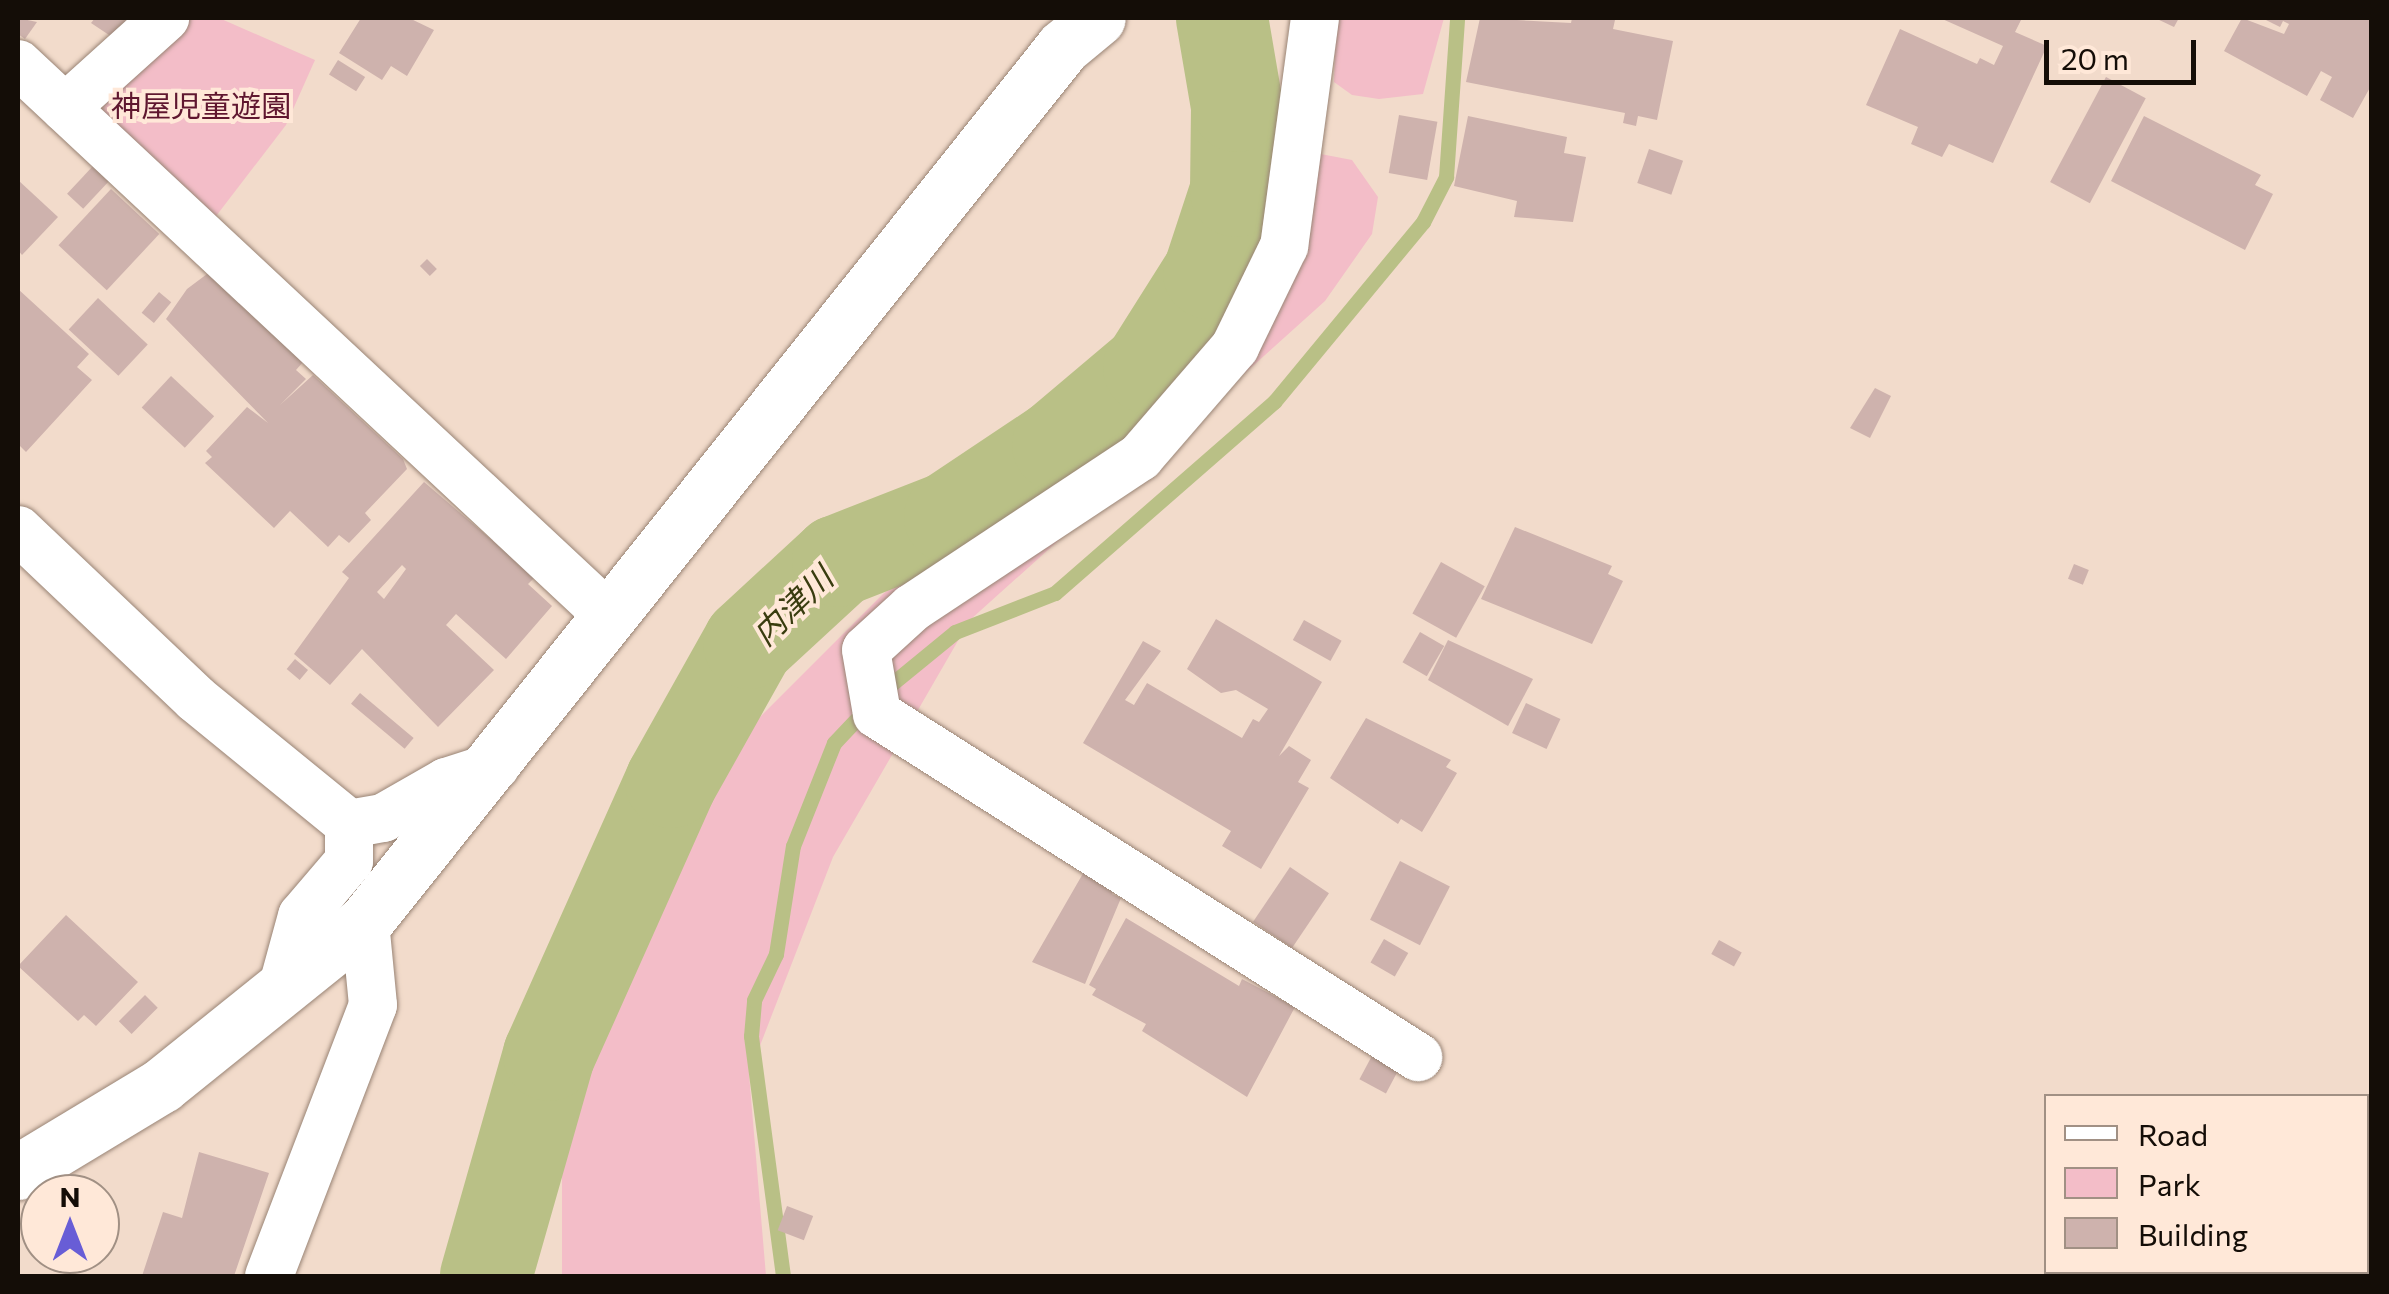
<!DOCTYPE html>
<html>
<head>
<meta charset="utf-8">
<style>
  body { margin:0 }
  #map { position:relative; width:2389px; height:1294px; overflow:hidden; background:#f2dbcb; font-family:Commissioner,"Noto Sans JP",sans-serif }
  div>[style] { position:absolute }
  .green>* { inset:0; background:#f3bdc8 }
  .stream>* { height:15px; margin:-7.5px; padding:0 7.5px; transform-origin:7.5px; border-radius:7.5px; background:#b9c086 }
  .river>* { height:92px; margin:-46px; padding:0 46px; transform-origin:46px; border-radius:46px; background:#b9c086 }
  .building>* { inset:0; background:#ceb2ad; transform-origin:0 0 }
  .roads { filter:drop-shadow(0 0 2px #998475) drop-shadow(0 0 2px #998475) }
  .street>* { height:48px; margin:-24px; padding:0 24px; transform-origin:24px; border-radius:24px; background:#fff }
  .secondary>* { height:55px; margin:-27.5px; padding:0 27.5px; transform-origin:27.5px; border-radius:27.5px; background:#fff }
  span { translate:-50% -50%; white-space:nowrap; text-align:center; line-height:1.15; -webkit-text-stroke:8px #ffe8d8; paint-order:stroke }
  .park-label { font-size:30px; color:#5f162f }
  .water-label { font-size:32px; color:#393c0f; font-style:italic }
  .frame { position:absolute; inset:0; border:20px solid #140d07; pointer-events:none }
  .legend { position:absolute; left:2044px; top:1094px; width:325px; height:180px; box-sizing:border-box; background:#ffe8d8; border:2px solid #a19084; margin:0; padding:12px 18px; list-style:none; font-size:30px; color:#140d07 }
  .legend li { display:flex; align-items:center; gap:20px; height:50px }
  .legend b { width:50px; border:2px solid #a19084 }
  .north { position:absolute; left:20px; top:1174px; width:100px; height:100px; box-sizing:border-box; background:#ffe8d8; border:2px solid #a19084; border-radius:50%; rotate:0deg; font-size:28px; font-weight:700; line-height:40px; text-align:center; color:#140d07 }
  .north::after { content:''; display:block; margin:auto; width:35px; height:45px; background:#685dd6; clip-path:polygon(50% 0,100% 100%,50% 72%,0 100%) }
  .scale { position:absolute; left:2044px; top:40px; width:152px; height:45px; box-sizing:border-box; border:5px solid #140d07; border-top:0; padding-left:12px; font-size:30px; line-height:35px; white-space:nowrap; color:#140d07; -webkit-text-stroke:8px #ffe8d8; paint-order:stroke }
</style>
</head>
<body>
<div id="map">
  <div class="green">
    <i style="clip-path:polygon(177px 18px,219px 18px,315px 60px,286px 125px,210px 224px,91px 99px)"></i>
    <i style="clip-path:polygon(1336px 18px,1444px 18px,1423px 94px,1379px 99px,1352px 95px,1334px 82px)"></i>
    <i style="clip-path:polygon(1305px 151px,1352px 160px,1378px 197px,1372px 234px,1325px 301px,970px 620px,833px 857px,749px 1074px,766px 1276px,562px 1276px,562px 1084px,687px 790px,883px 594px,1038px 467px,1151px 338px,1257px 166px)"></i>
  </div>
  <div class="stream">
    <i style="left:883px;top:691px;width:93px;rotate:-39.3deg"></i>
    <i style="left:955px;top:632px;width:107px;rotate:-21.3deg"></i>
    <i style="left:1055px;top:593px;width:291px;rotate:-41.1deg"></i>
    <i style="left:1274px;top:402px;width:234px;rotate:-50.4deg"></i>
    <i style="left:1423px;top:222px;width:51px;rotate:-62.9deg"></i>
    <i style="left:1446px;top:177px;width:159px;rotate:-86deg"></i>
    <i style="left:783px;top:1276px;width:242px;rotate:-97.6deg"></i>
    <i style="left:751px;top:1036px;width:36px;rotate:-85deg"></i>
    <i style="left:754px;top:1000px;width:51px;rotate:-64.4deg"></i>
    <i style="left:776px;top:954px;width:109px;rotate:-81.1deg"></i>
    <i style="left:793px;top:846px;width:111px;rotate:-68.3deg"></i>
    <i style="left:834px;top:743px;width:48px;rotate:-46.7deg"></i>
  </div>
  <div class="river">
    <i style="left:486px;top:1276px;width:230px;rotate:-74.1deg"></i>
    <i style="left:549px;top:1055px;width:299px;rotate:-65.9deg"></i>
    <i style="left:671px;top:782px;width:159px;rotate:-60.7deg"></i>
    <i style="left:749px;top:643px;width:121px;rotate:-42.7deg"></i>
    <i style="left:838px;top:561px;width:120px;rotate:-21.4deg"></i>
    <i style="left:950px;top:517px;width:130px;rotate:-33.7deg"></i>
    <i style="left:1058px;top:445px;width:119px;rotate:-40.2deg"></i>
    <i style="left:1149px;top:368px;width:112px;rotate:-57.7deg"></i>
    <i style="left:1209px;top:273px;width:86px;rotate:-71.8deg"></i>
    <i style="left:1236px;top:191px;width:85px;rotate:-89.3deg"></i>
    <i style="left:1237px;top:106px;width:89px;rotate:-99.7deg"></i>
  </div>
  <div class="building">
    <i style="clip-path:polygon(18px 18px,37px 22px,25px 39px,18px 34px)"></i>
    <i style="clip-path:polygon(95px 18px,121px 18px,132px 25px,121px 43px,91px 23px)"></i>
    <i style="clip-path:polygon(361px 18px,409px 18px,434px 30px,407px 76px,391px 66px,382px 80px,339px 53px)"></i>
    <i style="clip-path:polygon(1480px 18px,1571px 23px,1572px 18px,1604px 18px,1615px 20px,1613px 29px,1673px 41px,1657px 120px,1638px 116px,1636px 126px,1623px 123px,1625px 113px,1466px 82px)"></i>
    <i style="clip-path:polygon(1940px 18px,2022px 18px,2015px 32px,2047px 46px,1993px 163px,1949px 144px,1942px 157px,1911px 144px,1918px 127px,1866px 105px,1900px 29px,1977px 64px,1980px 58px,1994px 65px,2003px 46px)"></i>
    <i style="clip-path:polygon(2155px 18px,2179px 18px,2174px 27px)"></i>
    <i style="clip-path:polygon(2242px 18px,2284px 34px,2289px 24px,2283px 21px,2280px 27px,2262px 18px,2372px 18px,2372px 84px,2353px 118px,2320px 100px,2332px 77px,2321px 71px,2307px 96px,2224px 51px)"></i>
    <i style="left:338px;top:60px;width:32px;height:17px;rotate:32deg"></i>
    <i style="left:2106px;top:77px;width:45px;height:119px;rotate:28deg"></i>
    <i style="left:1399px;top:115px;width:39px;height:59px;rotate:10deg"></i>
    <i style="clip-path:polygon(1468px 116px,1567px 137px,1564px 153px,1586px 157px,1573px 222px,1514px 217px,1517px 201px,1454px 186px)"></i>
    <i style="clip-path:polygon(2144px 116px,2261px 175px,2255px 185px,2273px 194px,2245px 250px,2111px 181px)"></i>
    <i style="left:1649px;top:149px;width:36px;height:36px;rotate:19deg"></i>
    <i style="left:93px;top:166px;width:22px;height:38px;rotate:43deg"></i>
    <i style="clip-path:polygon(18px 180px,58px 217px,22px 255px,18px 250px)"></i>
    <i style="left:111px;top:189px;width:66px;height:77px;rotate:43deg"></i>
    <i style="left:427px;top:259px;width:14px;height:10px;rotate:45deg"></i>
    <i style="clip-path:polygon(211px 271px,303px 362px,296px 370px,306px 379px,280px 405px,313px 375px,403px 459px,407px 469px,365px 513px,371px 520px,349px 543px,339px 535px,328px 547px,290px 511px,274px 528px,205px 463px,212px 457px,206px 451px,247px 407px,268px 423px,166px 319px,187px 289px)"></i>
    <i style="clip-path:polygon(18px 289px,89px 354px,77px 367px,92px 380px,26px 452px,18px 444px)"></i>
    <i style="left:159px;top:292px;width:16px;height:27px;rotate:40deg"></i>
    <i style="left:98px;top:298px;width:68px;height:43px;rotate:43deg"></i>
    <i style="left:171px;top:376px;width:59px;height:43px;rotate:43deg"></i>
    <i style="clip-path:polygon(1875px 388px,1891px 396px,1870px 438px,1850px 428px)"></i>
    <i style="clip-path:polygon(evenodd,424px 482px,535px 577px,528px 584px,552px 606px,506px 659px,456px 614px,446px 625px,494px 670px,438px 727px,362px 649px,330px 685px,294px 654px,349px 578px,342px 572px,424px 482px,402px 565px,406px 569px,384px 599px,377px 592px,402px 565px)"></i>
    <i style="clip-path:polygon(1515px 527px,1612px 566px,1608px 574px,1623px 581px,1592px 644px,1481px 599px)"></i>
    <i style="left:1441px;top:562px;width:50px;height:59px;rotate:29deg"></i>
    <i style="left:2074px;top:564px;width:16px;height:16px;rotate:22deg"></i>
    <i style="clip-path:polygon(1216px 619px,1322px 682px,1279px 756px,1289px 746px,1311px 760px,1298px 782px,1309px 788px,1261px 869px,1222px 846px,1231px 831px,1083px 743px,1143px 641px,1161px 651px,1125px 700px,1134px 705px,1147px 683px,1242px 738px,1253px 719px,1259px 722px,1268px 709px,1236px 690px,1221px 693px,1187px 669px)"></i>
    <i style="left:1304px;top:620px;width:43px;height:23px;rotate:29deg"></i>
    <i style="left:1420px;top:632px;width:28px;height:35px;rotate:30deg"></i>
    <i style="clip-path:polygon(1448px 640px,1533px 679px,1508px 726px,1428px 680px)"></i>
    <i style="left:295px;top:659px;width:17px;height:13px;rotate:40deg"></i>
    <i style="left:360px;top:693px;width:70px;height:14px;rotate:40deg"></i>
    <i style="left:1526px;top:703px;width:38px;height:33px;rotate:25deg"></i>
    <i style="clip-path:polygon(1366px 718px,1451px 760px,1446px 767px,1457px 773px,1422px 832px,1401px 819px,1398px 824px,1330px 778px)"></i>
    <i style="left:1400px;top:861px;width:56px;height:66px;rotate:27deg"></i>
    <i style="left:1290px;top:867px;width:47px;height:66px;rotate:34deg"></i>
    <i style="clip-path:polygon(1085px 870px,1117px 886px,1112px 894px,1121px 898px,1085px 984px,1032px 962px)"></i>
    <i style="clip-path:polygon(66px 915px,138px 982px,96px 1026px,84px 1015px,78px 1021px,18px 966px)"></i>
    <i style="clip-path:polygon(1126px 918px,1239px 986px,1242px 979px,1295px 1007px,1247px 1097px,1142px 1031px,1146px 1024px,1092px 995px,1096px 989px,1089px 985px)"></i>
    <i style="left:1384px;top:939px;width:28px;height:27px;rotate:30deg"></i>
    <i style="left:1719px;top:940px;width:26px;height:16px;rotate:29deg"></i>
    <i style="left:145px;top:995px;width:18px;height:37px;rotate:45deg"></i>
    <i style="left:1374px;top:1052px;width:30px;height:31px;rotate:28deg"></i>
    <i style="clip-path:polygon(199px 1152px,269px 1173px,234px 1276px,142px 1276px,163px 1212px,182px 1218px)"></i>
    <i style="left:787px;top:1206px;width:28px;height:26px;rotate:21deg"></i>
  </div>
  <div class="roads">
    <div class="street">
      <i style="left:1315px;top:18px;width:230px;rotate:97.7deg"></i>
      <i style="left:1284px;top:246px;width:112px;rotate:115.9deg"></i>
      <i style="left:1235px;top:347px;width:145px;rotate:130.8deg"></i>
      <i style="left:1140px;top:457px;width:273px;rotate:146.5deg"></i>
      <i style="left:912px;top:608px;width:62px;rotate:137.6deg"></i>
      <i style="left:866px;top:650px;width:65px;rotate:80.2deg"></i>
      <i style="left:877px;top:714px;width:641px;rotate:32.38deg"></i>
      <i style="left:18px;top:64px;width:806px;rotate:43.04deg"></i>
      <i style="left:65px;top:108px;width:135px;rotate:-42deg"></i>
      <i style="left:18px;top:530px;width:245px;rotate:43.5deg"></i>
      <i style="left:196px;top:699px;width:198px;rotate:39.2deg"></i>
      <i style="left:349px;top:824px;width:37px;rotate:90deg"></i>
      <i style="left:349px;top:861px;width:72px;rotate:130.5deg"></i>
      <i style="left:302px;top:916px;width:76px;rotate:105.3deg"></i>
      <i style="left:349px;top:824px;width:35px;rotate:-10deg"></i>
      <i style="left:383px;top:818px;width:73px;rotate:-29.7deg"></i>
      <i style="left:446px;top:782px;width:52px;rotate:-17.7deg"></i>
      <i style="left:269px;top:1276px;width:290px;rotate:-69deg"></i>
      <i style="left:373px;top:1005px;width:83px;rotate:-95.5deg"></i>
    </div>
    <div class="secondary">
      <i style="left:18px;top:1172px;width:168px;rotate:-31.1deg"></i>
      <i style="left:162px;top:1085px;width:260px;rotate:-38.8deg"></i>
      <i style="left:365px;top:922px;width:1119px;rotate:-51.42deg"></i>
      <i style="left:1063px;top:47px;width:45px;rotate:-39.6deg"></i>
    </div>
  </div>
  <div class="park-label">
    <span style="left:201px;top:105px">神屋児童遊園</span>
  </div>
  <div class="water-label">
    <span style="left:792px;top:605px;rotate:-44deg">内津川</span>
  </div>
  <div class="frame"></div>
  <ul class="legend">
  <li><b style="height:12px;background:#fff"></b>Road</li>
  <li><b style="height:28px;background:#f3bdc8"></b>Park</li>
  <li><b style="height:28px;background:#ceb2ad"></b>Building</li>
  </ul>
  <div class="north">N</div>
  <div class="scale">20 m</div>
</div>
</body>
</html>
